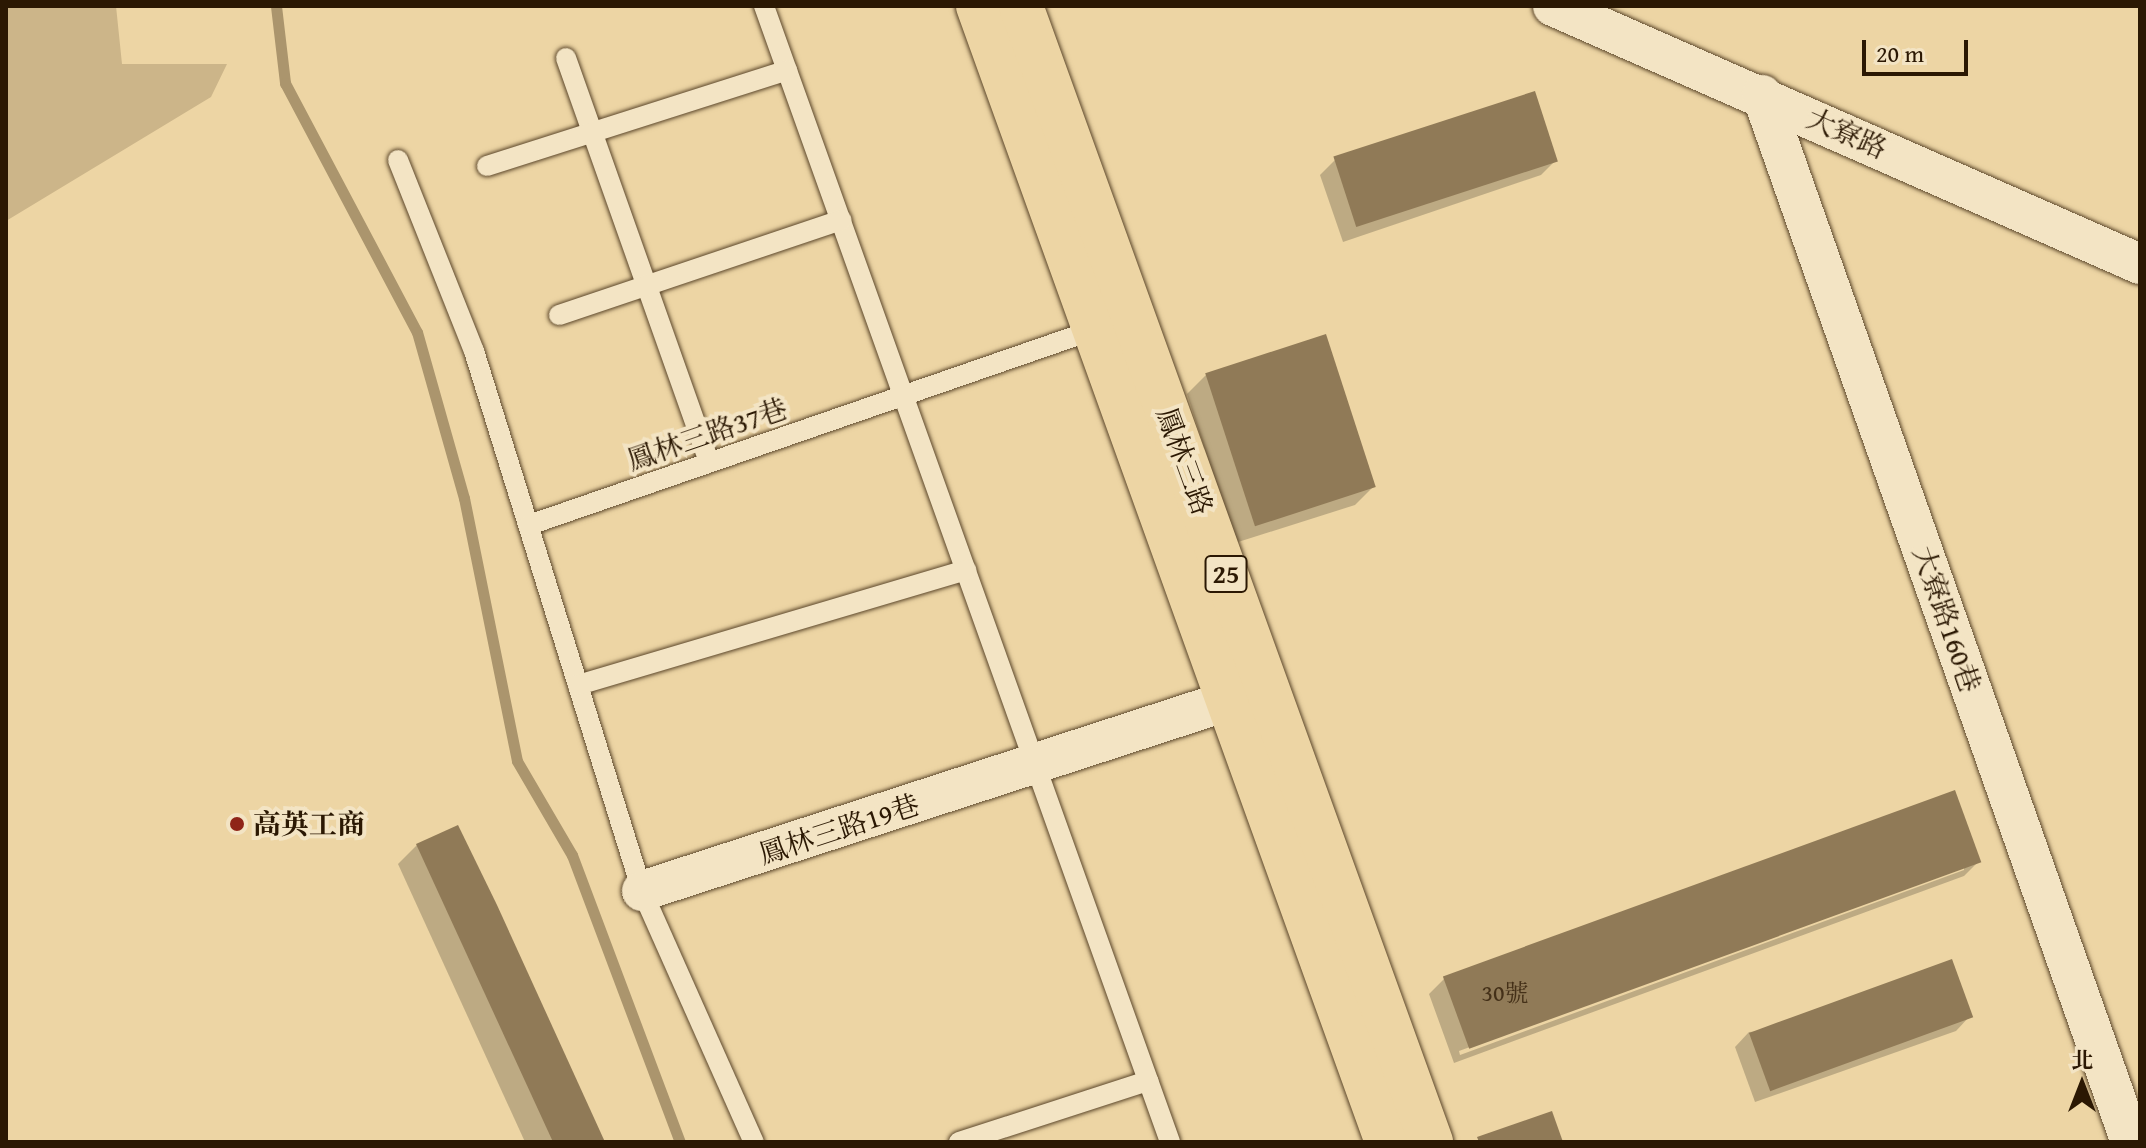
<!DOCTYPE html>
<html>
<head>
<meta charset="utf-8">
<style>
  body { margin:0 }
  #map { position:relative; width:2146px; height:1148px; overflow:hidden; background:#edd5a4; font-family:"Gentium Book Plus","Noto Serif TC",serif }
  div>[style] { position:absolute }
  .green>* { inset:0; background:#ccb589 }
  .shadow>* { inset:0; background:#0003 }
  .stream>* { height:11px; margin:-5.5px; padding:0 5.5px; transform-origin:5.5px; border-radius:5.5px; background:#ab956d }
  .building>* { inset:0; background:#907a57; transform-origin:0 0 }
  .roads { filter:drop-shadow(0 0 2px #5c472b) drop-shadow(0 0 2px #5c472b) }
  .service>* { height:20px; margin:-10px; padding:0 10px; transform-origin:10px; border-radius:10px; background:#f3e4c4 }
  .minor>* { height:40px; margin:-20px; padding:0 20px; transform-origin:20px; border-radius:20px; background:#f3e4c4 }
  .primary>* { height:44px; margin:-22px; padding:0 22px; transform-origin:22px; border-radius:22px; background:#edd5a4 }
  .dots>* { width:22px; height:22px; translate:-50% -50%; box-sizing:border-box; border:4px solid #f3e4c4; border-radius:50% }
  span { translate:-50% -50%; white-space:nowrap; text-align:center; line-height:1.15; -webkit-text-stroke:8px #f3e4c4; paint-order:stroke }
  .number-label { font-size:24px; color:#443018 }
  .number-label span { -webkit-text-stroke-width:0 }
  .shield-label span { padding:2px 6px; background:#f3e4c4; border:2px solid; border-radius:6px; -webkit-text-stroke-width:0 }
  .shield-label { font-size:26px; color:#2b1803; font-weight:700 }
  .street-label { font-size:28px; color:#2b1803 }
  .poi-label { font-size:28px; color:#2b1803; font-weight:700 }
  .left { translate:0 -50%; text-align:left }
  .frame { position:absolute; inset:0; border:8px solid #2b1803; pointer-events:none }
  .north { position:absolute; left:2042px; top:1044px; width:80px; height:80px; -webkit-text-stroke:6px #f3e4c4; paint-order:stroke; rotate:0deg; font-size:22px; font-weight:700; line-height:32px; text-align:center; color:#2b1803 }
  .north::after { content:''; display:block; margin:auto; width:28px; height:36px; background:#2b1803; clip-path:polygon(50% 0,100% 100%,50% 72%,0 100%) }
  .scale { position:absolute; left:1862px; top:40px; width:106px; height:36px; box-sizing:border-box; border:4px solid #2b1803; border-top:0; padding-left:10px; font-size:24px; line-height:28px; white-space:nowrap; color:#2b1803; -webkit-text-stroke:6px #f3e4c4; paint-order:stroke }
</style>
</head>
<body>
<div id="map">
  <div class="green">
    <i style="clip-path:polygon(6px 6px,116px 6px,122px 64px,227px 64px,211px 97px,6px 221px)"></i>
  </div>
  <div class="shadow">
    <i style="clip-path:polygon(1335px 160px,1556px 160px,1541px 175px,1343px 242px,1320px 175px)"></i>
    <i style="clip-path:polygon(1206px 375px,1374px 486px,1355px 505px,1235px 543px,1187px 394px)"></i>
    <i style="clip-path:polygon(417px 845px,602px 1142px,525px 1142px,398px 864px)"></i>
    <i style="clip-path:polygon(evenodd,1979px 861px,1964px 876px,1454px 1063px,1429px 994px,1444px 979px,1979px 861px,1964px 866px,1964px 870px,1460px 1055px,1459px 1051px,1964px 866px)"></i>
    <i style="clip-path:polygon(1970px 1016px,1956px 1031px,1755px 1102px,1735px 1047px,1749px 1032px)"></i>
  </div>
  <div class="stream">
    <i style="left:276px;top:6px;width:78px;rotate:83.3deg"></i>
    <i style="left:285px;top:83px;width:282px;rotate:62.1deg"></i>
    <i style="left:417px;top:332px;width:173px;rotate:74.2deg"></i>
    <i style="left:464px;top:498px;width:268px;rotate:78.6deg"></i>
    <i style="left:517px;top:761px;width:109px;rotate:59.7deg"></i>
    <i style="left:572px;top:855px;width:307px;rotate:69.4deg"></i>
  </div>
  <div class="building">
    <i style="left:1535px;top:91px;width:74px;height:212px;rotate:72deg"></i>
    <i style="left:1326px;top:334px;width:161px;height:127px;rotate:72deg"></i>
    <i style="left:1955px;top:790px;width:77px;height:545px;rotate:70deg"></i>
    <i style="clip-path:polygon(458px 825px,497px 905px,605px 1142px,553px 1142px,416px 844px)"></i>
    <i style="left:1952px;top:959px;width:62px;height:216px;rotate:70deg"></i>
    <i style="clip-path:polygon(1552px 1111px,1563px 1142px,1479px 1142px,1477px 1137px)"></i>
  </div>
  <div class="roads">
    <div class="service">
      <i style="left:764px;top:6px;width:1206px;rotate:70.33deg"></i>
      <i style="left:566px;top:58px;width:428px;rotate:70.5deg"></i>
      <i style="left:398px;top:160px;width:206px;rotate:68.3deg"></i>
      <i style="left:474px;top:351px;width:566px;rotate:72.72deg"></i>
      <i style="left:642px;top:891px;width:275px;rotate:66deg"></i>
      <i style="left:487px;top:166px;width:315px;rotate:-17.7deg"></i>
      <i style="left:559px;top:315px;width:298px;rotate:-18.6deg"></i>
      <i style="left:529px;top:525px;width:597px;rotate:-19.07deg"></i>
      <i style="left:578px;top:685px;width:405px;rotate:-16.5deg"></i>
      <i style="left:959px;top:1142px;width:199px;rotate:-17.9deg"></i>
    </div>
    <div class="minor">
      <i style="left:1553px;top:6px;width:641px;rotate:23.73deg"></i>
      <i style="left:1762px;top:95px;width:1110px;rotate:70.59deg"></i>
      <i style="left:642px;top:891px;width:648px;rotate:-17.99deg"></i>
    </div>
    <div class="primary">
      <i style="left:978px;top:6px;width:1207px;rotate:70.2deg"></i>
      <i style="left:1021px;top:6px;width:1208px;rotate:70.15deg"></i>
    </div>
  </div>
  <div class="dots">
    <i style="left:237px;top:824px;background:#8f2418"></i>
  </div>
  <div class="number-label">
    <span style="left:1505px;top:993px">30號</span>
  </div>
  <div class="shield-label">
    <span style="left:1226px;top:574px">25</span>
  </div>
  <div class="street-label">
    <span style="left:1847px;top:133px;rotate:24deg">大寮路</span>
    <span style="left:707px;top:434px;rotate:-19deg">鳳林三路37巷</span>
    <span style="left:1185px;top:461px;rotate:70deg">鳳林三路</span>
    <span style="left:1947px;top:619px;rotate:71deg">大寮路160巷</span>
    <span style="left:839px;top:829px;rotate:-18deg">鳳林三路19巷</span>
  </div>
  <div class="poi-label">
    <span class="left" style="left:253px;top:824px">高英工商</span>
  </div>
  <div class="frame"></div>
  <div class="north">北</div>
  <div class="scale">20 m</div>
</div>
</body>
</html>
